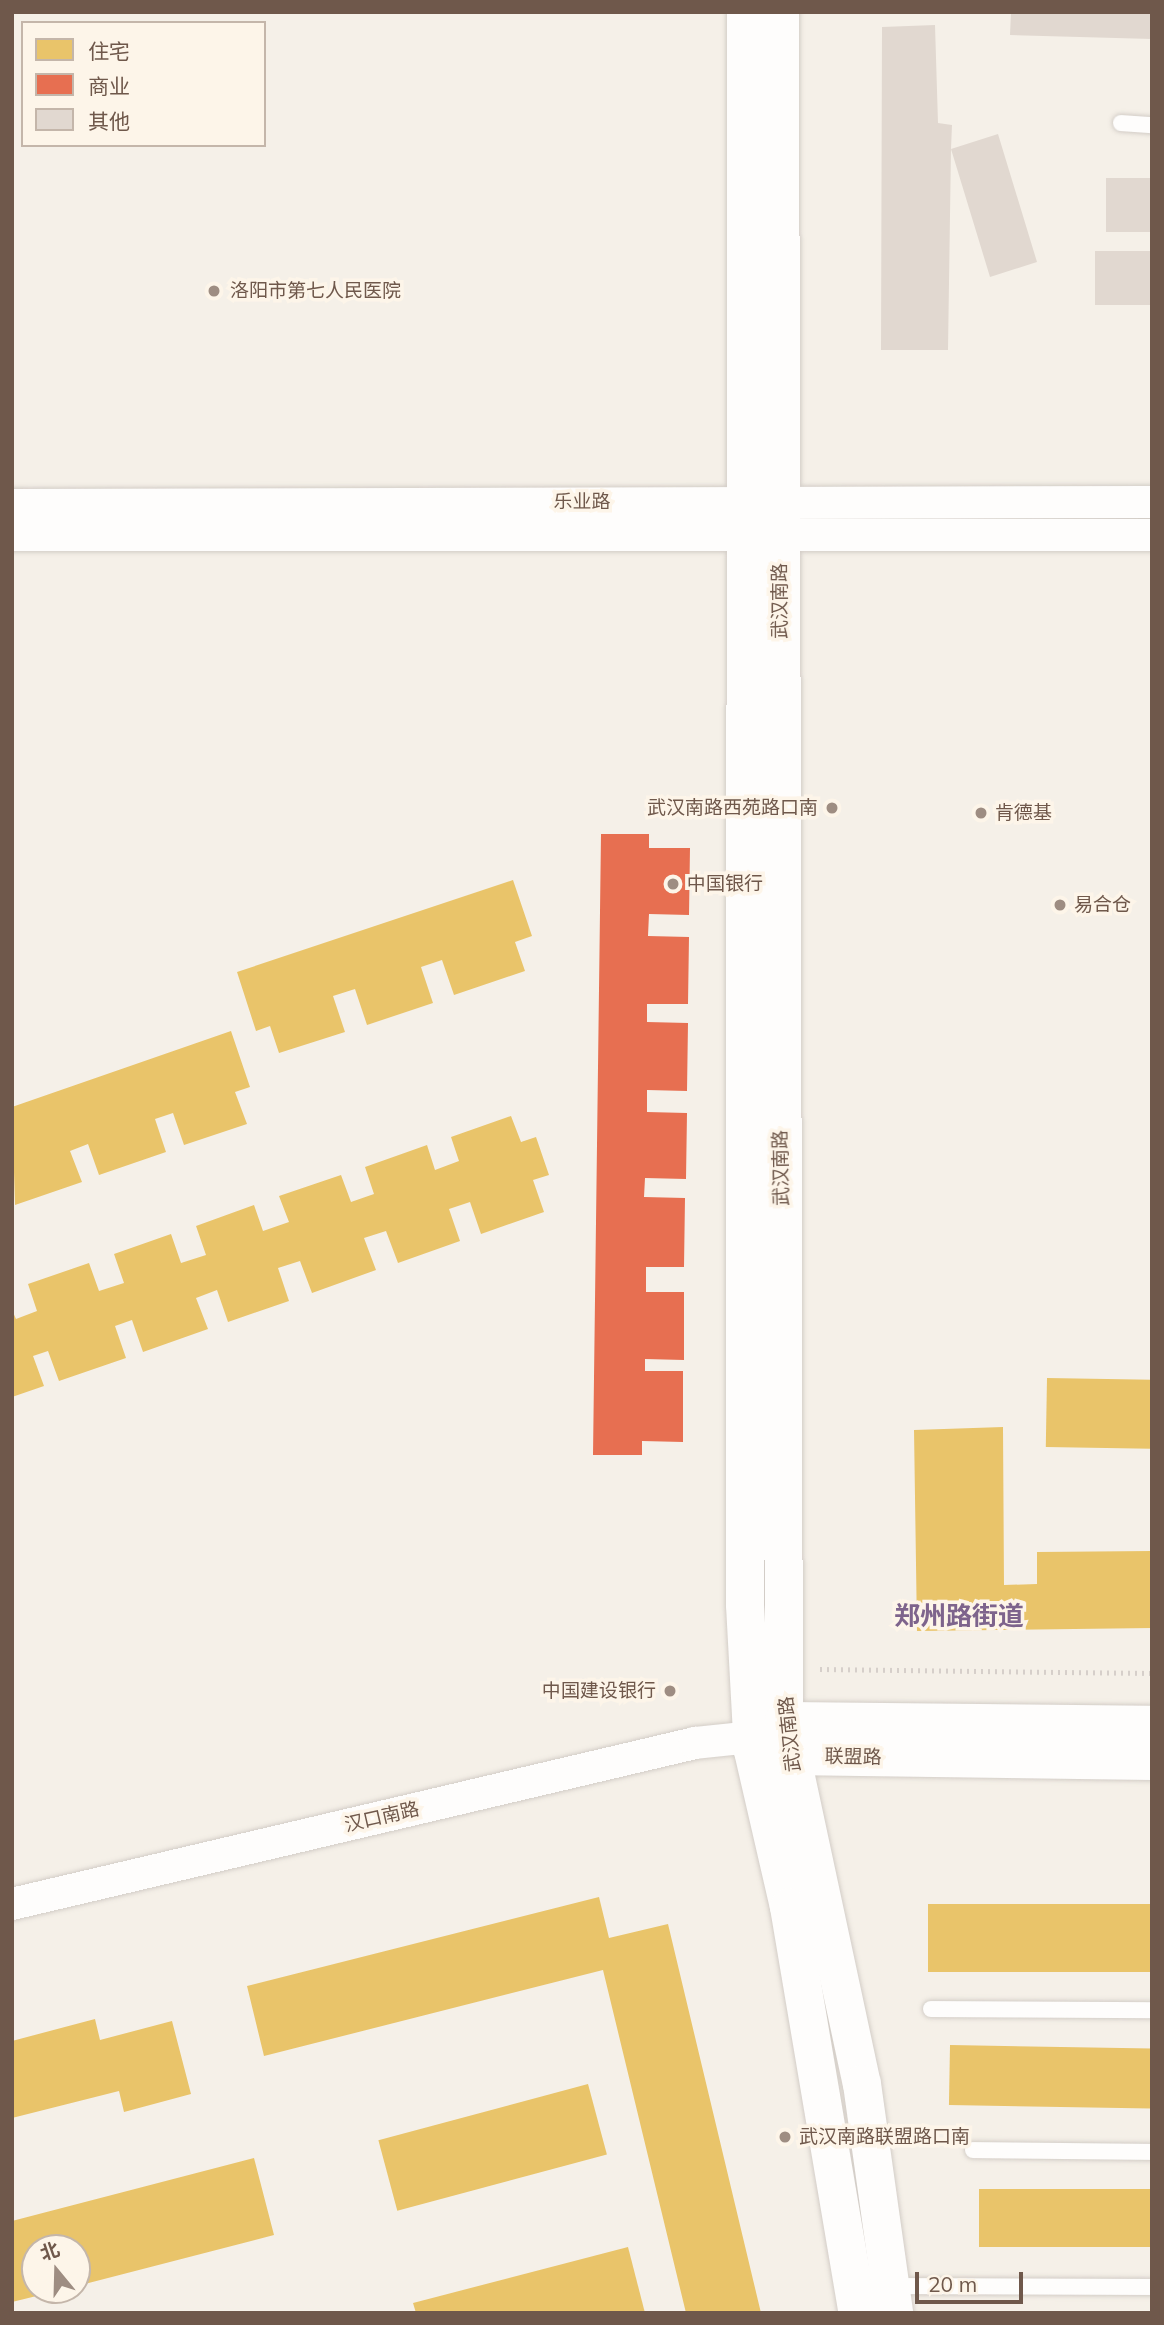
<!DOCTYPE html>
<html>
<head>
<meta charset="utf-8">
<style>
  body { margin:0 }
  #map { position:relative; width:1164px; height:2325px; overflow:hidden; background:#f5f0e8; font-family:Mulish,"Noto Sans SC",sans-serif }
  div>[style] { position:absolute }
  .homes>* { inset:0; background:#e9c46a; transform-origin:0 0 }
  .shops>* { inset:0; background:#e76f51 }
  .building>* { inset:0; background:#e1d8d0; transform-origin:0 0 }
  .path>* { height:4.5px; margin-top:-2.25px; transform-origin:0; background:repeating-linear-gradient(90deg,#d6cfca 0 2px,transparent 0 7px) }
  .roads { filter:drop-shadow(0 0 2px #d3cdc7) drop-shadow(0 0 2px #d3cdc7) }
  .service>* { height:16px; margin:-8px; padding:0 8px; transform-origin:8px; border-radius:8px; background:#fefdfc }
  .minor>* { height:32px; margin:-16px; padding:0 16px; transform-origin:16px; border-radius:16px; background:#fefdfc }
  .secondary>* { height:38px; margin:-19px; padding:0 19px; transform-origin:19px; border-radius:19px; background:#fefdfc }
  .dots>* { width:19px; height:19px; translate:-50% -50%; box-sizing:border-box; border:4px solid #fdf5e9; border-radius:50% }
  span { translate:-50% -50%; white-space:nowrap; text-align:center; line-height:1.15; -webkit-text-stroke:7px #fdf5e9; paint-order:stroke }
  .poi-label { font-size:19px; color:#6f584b }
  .left { translate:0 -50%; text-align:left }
  .right { translate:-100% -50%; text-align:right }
  .street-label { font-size:19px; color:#6f584b }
  .district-label { font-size:26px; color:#7e648c; font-weight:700 }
  .frame { position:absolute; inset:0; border:14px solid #6f584b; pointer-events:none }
  .legend { position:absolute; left:21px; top:21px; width:245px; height:126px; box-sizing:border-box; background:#fdf5e9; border:2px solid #c4b6aa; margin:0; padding:9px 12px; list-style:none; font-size:21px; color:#6f584b }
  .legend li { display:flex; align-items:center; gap:14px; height:35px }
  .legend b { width:35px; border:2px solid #c4b6aa }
  .north { position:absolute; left:21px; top:2234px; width:70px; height:70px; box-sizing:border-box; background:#fdf5e9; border:2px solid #c4b6aa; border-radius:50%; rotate:341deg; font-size:19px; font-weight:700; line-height:28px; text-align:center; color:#6f584b }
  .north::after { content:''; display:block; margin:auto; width:24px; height:32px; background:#9e8d82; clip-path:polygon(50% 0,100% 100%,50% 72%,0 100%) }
  .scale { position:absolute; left:915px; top:2272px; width:108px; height:32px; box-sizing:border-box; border:4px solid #6f584b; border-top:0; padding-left:9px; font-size:21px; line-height:24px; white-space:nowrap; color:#6f584b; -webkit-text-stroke:5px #fdf5e9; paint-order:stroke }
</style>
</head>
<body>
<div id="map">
  <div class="homes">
    <i style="clip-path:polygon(513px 880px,532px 936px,515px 942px,525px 971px,454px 995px,442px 960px,421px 967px,433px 1003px,367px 1025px,355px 989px,333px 996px,345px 1032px,279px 1053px,270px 1026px,256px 1031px,237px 972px)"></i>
    <i style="clip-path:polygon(231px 1031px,250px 1087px,235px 1092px,247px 1124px,184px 1145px,173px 1113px,155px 1119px,166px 1152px,99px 1175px,88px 1144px,70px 1151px,82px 1182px,15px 1205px,12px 1107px)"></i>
    <i style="clip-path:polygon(511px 1116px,521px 1142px,536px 1137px,549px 1175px,533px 1180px,544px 1212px,481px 1234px,470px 1202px,449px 1209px,460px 1241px,398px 1263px,386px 1231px,364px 1238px,376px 1270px,312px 1293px,300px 1261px,278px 1268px,289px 1301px,228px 1322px,217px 1290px,196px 1298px,208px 1329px,143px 1352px,132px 1320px,115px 1326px,126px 1358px,59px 1381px,48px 1351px,33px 1356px,44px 1386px,12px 1397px,12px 1310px,16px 1319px,37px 1311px,28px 1284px,89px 1263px,99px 1291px,124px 1283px,114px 1254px,171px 1234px,181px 1263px,206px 1255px,196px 1226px,254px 1205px,263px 1231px,289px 1222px,279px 1196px,341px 1175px,351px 1202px,374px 1194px,365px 1167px,427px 1145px,435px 1170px,459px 1161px,451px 1137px)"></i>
    <i style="left:1047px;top:1378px;width:105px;height:69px;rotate:1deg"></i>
    <i style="clip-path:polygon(1003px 1427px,1004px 1585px,1037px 1584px,1037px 1552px,1152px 1551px,1152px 1628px,917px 1631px,914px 1430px)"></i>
    <i style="clip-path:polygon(599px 1897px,609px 1938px,668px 1924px,761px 2313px,686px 2313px,603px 1970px,264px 2056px,247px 1986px)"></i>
    <i style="left:1152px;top:1904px;width:68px;height:224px;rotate:90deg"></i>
    <i style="clip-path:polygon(95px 2019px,100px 2040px,172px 2021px,191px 2094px,124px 2112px,119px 2091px,12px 2118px,12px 2041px)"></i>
    <i style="left:950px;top:2045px;width:202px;height:60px;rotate:1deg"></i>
    <i style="left:588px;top:2084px;width:73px;height:217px;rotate:75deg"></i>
    <i style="clip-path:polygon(254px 2158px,274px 2235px,77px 2286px,77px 2248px,35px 2248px,35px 2290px,57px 2291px,12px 2302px,12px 2221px)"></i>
    <i style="left:979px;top:2189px;width:173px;height:58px"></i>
    <i style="clip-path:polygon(628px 2247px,645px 2313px,416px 2313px,413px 2303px)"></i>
  </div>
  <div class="shops">
    <i style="clip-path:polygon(601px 834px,649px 834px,649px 848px,690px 848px,689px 915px,649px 914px,648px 936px,689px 937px,688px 1004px,647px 1004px,647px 1022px,688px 1023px,687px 1091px,647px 1090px,647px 1112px,687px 1113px,686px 1179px,645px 1178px,644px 1197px,685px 1198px,684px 1267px,646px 1267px,646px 1292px,684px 1292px,684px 1360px,645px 1359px,645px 1371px,683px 1371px,683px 1442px,642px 1441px,642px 1455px,593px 1455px)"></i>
  </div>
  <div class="building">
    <i style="clip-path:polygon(1011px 12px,1152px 12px,1152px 39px,1010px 35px)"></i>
    <i style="clip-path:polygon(935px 25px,938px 123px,952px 125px,951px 149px,998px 134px,1037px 262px,990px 277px,951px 149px,948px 350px,881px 350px,882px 27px)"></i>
    <i style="left:1106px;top:178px;width:46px;height:54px"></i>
    <i style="left:1095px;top:251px;width:57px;height:54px"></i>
  </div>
  <div class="path">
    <i style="left:820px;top:1669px;width:332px;rotate:0.7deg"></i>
  </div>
  <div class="roads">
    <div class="service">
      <i style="left:1121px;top:123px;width:31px;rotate:4deg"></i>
      <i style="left:931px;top:2009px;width:221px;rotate:0.3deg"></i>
      <i style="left:973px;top:2150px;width:179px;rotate:0.6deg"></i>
      <i style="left:893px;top:2286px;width:259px;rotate:0.2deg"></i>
    </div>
    <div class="minor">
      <i style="left:12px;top:505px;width:1140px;rotate:-0.15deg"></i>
      <i style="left:12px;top:535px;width:1140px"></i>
      <i style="left:12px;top:1904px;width:702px;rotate:-13.26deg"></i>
      <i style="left:695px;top:1743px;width:57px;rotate:-6deg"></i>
    </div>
    <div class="secondary">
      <i style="left:746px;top:12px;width:1593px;rotate:90.04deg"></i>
      <i style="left:745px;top:1605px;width:146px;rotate:86.9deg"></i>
      <i style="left:753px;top:1751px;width:160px;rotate:77deg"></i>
      <i style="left:789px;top:1907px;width:412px;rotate:80.4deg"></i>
      <i style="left:780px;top:12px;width:1709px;rotate:89.87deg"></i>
      <i style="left:784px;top:1721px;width:371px;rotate:77.9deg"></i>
      <i style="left:862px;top:2084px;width:231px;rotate:82deg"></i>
      <i style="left:761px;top:1732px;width:25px;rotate:-26deg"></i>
      <i style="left:784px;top:1721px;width:368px;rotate:0.6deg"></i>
      <i style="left:768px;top:1745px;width:23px;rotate:29deg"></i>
      <i style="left:788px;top:1756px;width:364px;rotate:0.8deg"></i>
    </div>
  </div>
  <div class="dots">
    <i style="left:214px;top:291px;background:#9e8d82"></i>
    <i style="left:832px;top:808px;background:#9e8d82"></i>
    <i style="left:981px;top:813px;background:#9e8d82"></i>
    <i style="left:673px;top:884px;background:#9e8d82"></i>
    <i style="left:1060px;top:905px;background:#9e8d82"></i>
    <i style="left:670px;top:1691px;background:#9e8d82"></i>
    <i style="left:785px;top:2137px;background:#9e8d82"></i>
  </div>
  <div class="poi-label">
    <span class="left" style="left:230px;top:291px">洛阳市第七人民医院</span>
    <span class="right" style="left:818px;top:808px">武汉南路西苑路口南</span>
    <span class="left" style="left:995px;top:813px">肯德基</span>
    <span class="left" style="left:687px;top:884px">中国银行</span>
    <span class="left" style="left:1074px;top:905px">易合仓</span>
    <span class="right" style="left:656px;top:1691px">中国建设银行</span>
    <span class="left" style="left:799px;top:2137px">武汉南路联盟路口南</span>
  </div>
  <div class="street-label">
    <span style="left:582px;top:502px">乐业路</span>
    <span style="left:780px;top:601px;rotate:-90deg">武汉南路</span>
    <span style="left:781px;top:1168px;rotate:-91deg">武汉南路</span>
    <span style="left:790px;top:1734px;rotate:-96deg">武汉南路</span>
    <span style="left:853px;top:1757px;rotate:1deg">联盟路</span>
    <span style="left:382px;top:1817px;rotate:-13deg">汉口南路</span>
  </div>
  <div class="district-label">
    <span style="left:959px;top:1616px">郑州路街道</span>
  </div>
  <div class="frame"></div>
  <ul class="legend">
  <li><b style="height:19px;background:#e9c46a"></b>住宅</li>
  <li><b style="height:19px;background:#e76f51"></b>商业</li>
  <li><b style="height:19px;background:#e1d8d0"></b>其他</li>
  </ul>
  <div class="north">北</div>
  <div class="scale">20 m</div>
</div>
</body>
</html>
